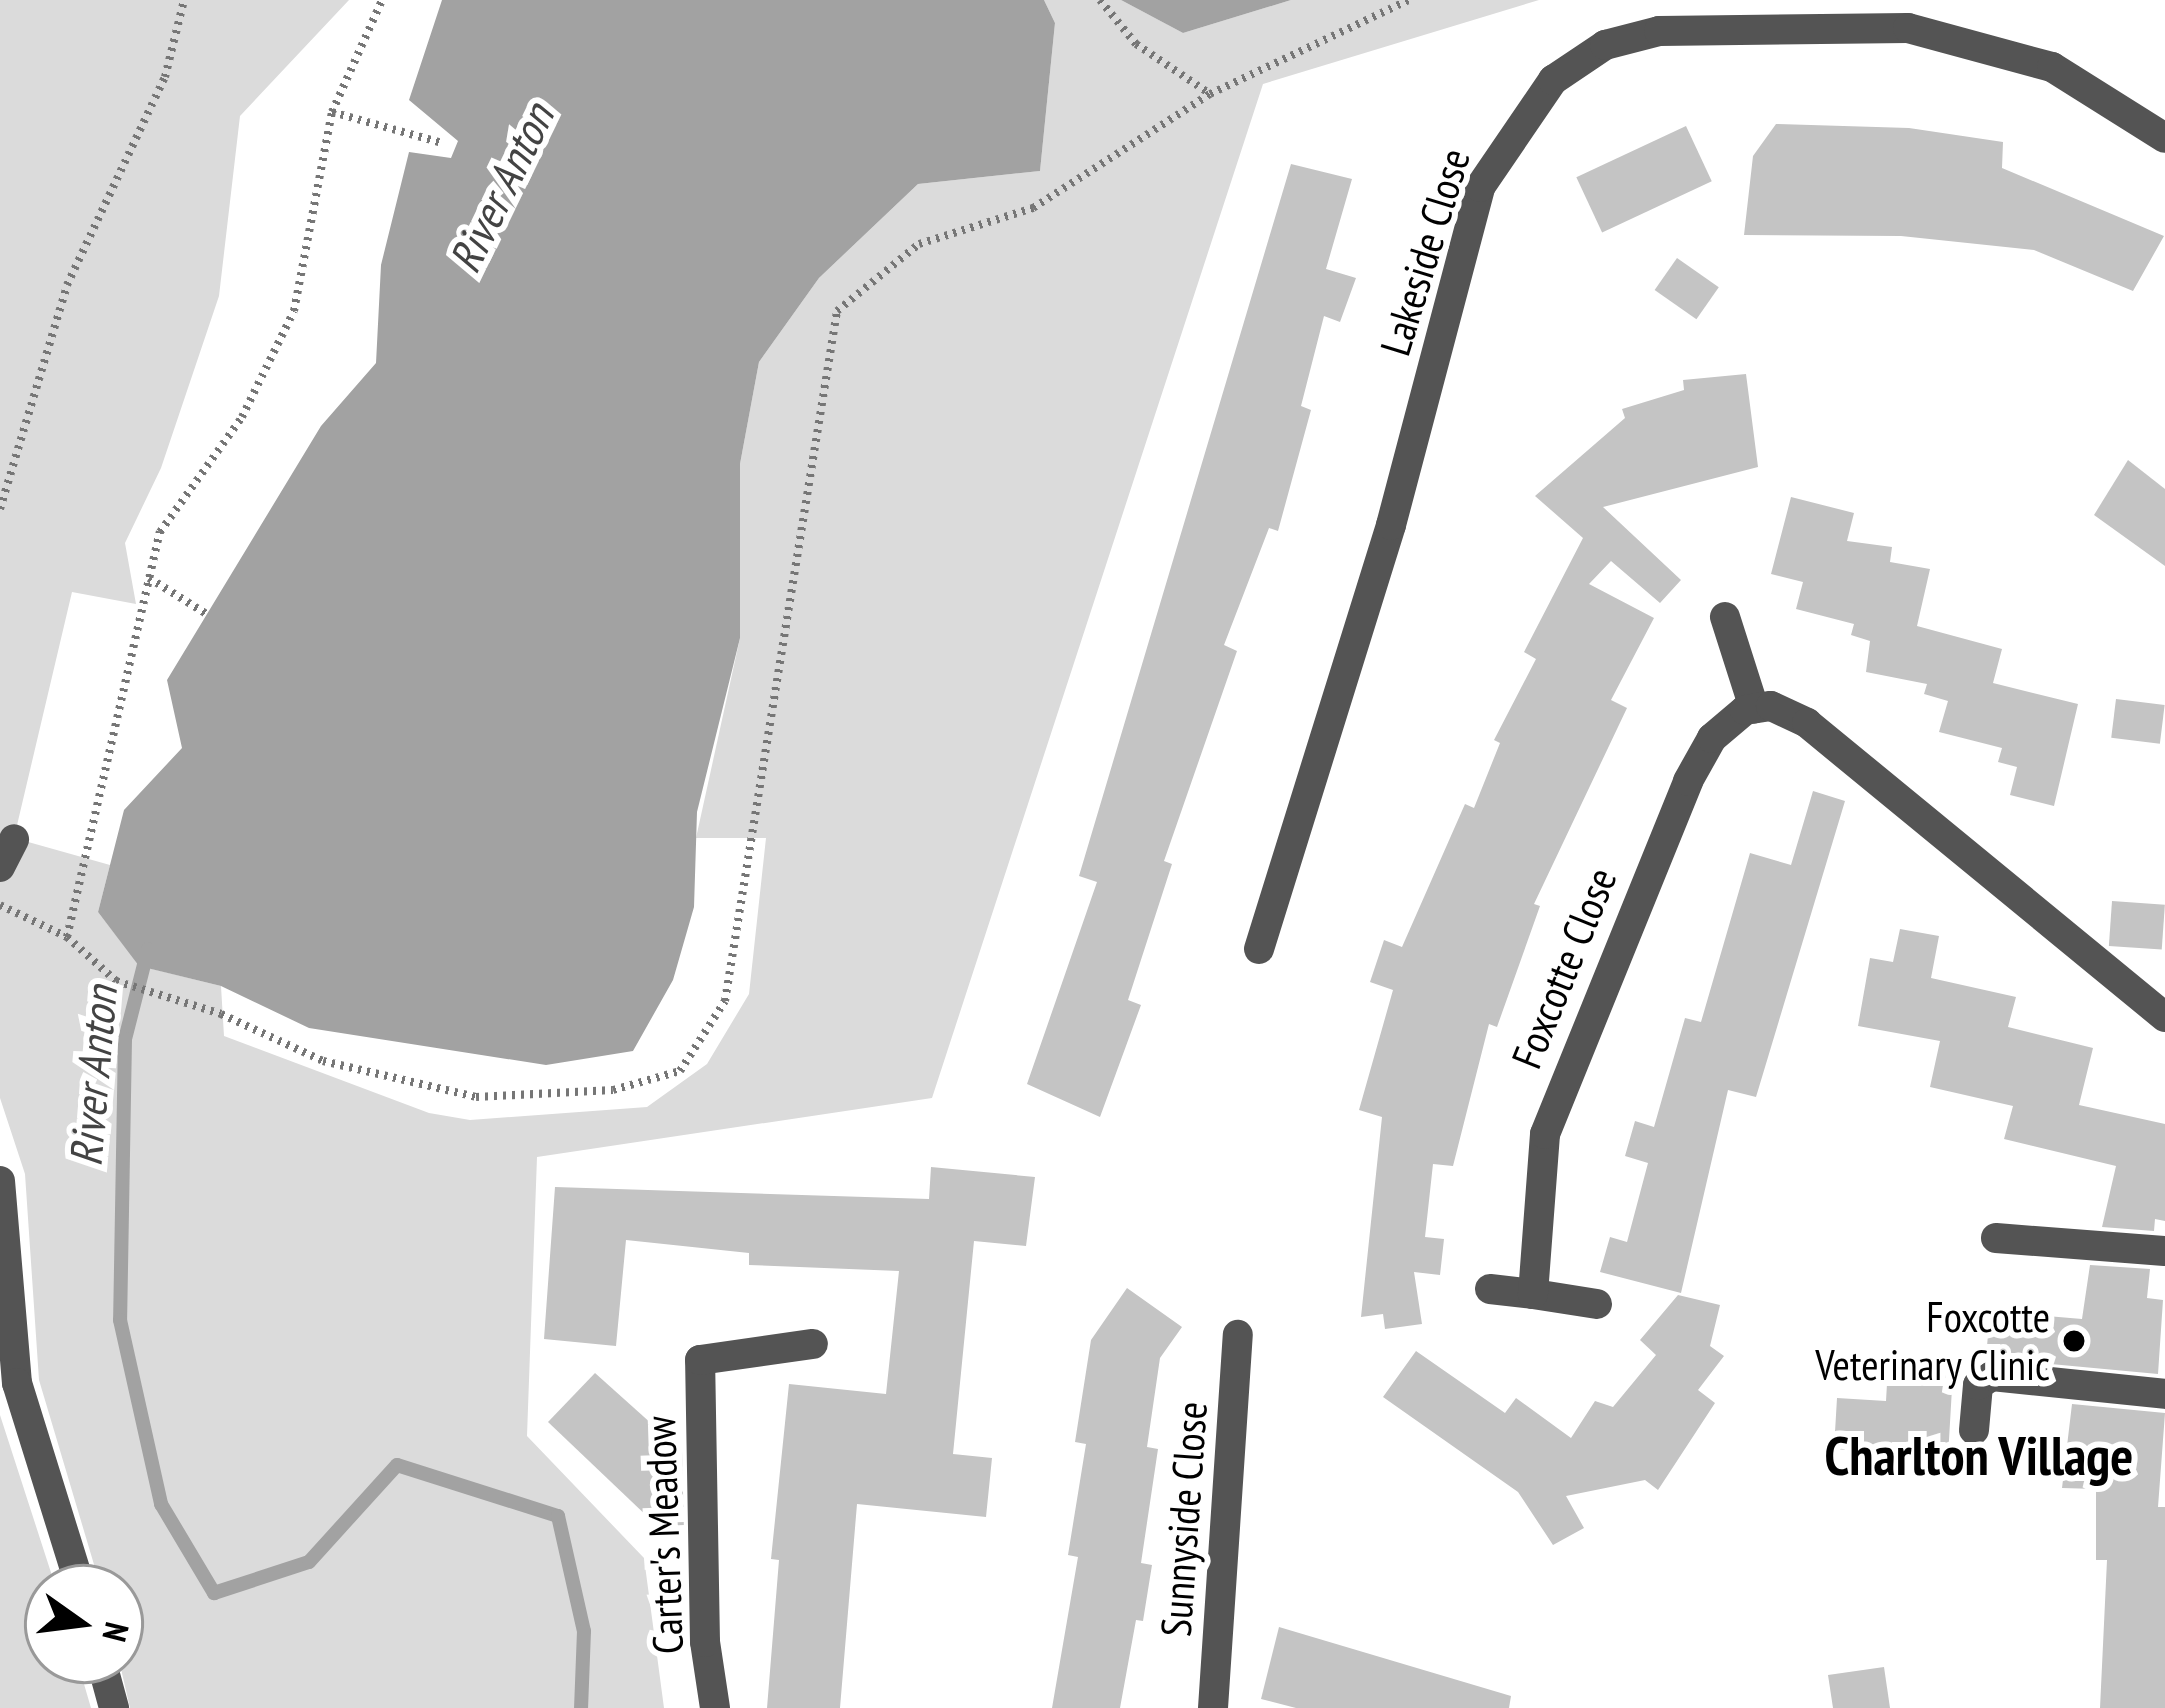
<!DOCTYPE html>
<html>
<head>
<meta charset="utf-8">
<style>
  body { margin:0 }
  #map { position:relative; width:2165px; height:1708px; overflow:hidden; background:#fff; font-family:"PT Sans Narrow",sans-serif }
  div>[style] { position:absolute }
  .green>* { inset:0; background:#dbdbdb }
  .water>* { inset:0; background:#a2a2a2 }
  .stream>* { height:14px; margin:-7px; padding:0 7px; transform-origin:7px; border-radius:7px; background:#a2a2a2 }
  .building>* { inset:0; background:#c4c4c4; transform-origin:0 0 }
  .path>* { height:8px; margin-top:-4px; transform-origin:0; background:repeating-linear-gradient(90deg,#767676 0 3px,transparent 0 9px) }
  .minor>* { height:30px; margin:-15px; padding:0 15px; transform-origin:15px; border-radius:15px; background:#545454 }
  .dots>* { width:33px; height:33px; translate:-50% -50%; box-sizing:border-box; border:6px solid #fff; border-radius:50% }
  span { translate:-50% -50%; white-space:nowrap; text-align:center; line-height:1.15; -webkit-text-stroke:12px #fff; paint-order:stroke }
  .street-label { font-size:42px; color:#000 }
  .poi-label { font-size:42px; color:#000 }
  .right { translate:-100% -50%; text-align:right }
  .water-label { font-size:45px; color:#434343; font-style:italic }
  .district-label { font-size:54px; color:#000; font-weight:700 }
  .north { position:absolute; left:24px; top:1564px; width:120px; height:120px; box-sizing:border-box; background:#fff; border:3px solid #999; border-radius:50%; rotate:104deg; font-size:33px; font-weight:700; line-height:48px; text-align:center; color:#000 }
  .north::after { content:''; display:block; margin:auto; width:42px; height:54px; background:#000; clip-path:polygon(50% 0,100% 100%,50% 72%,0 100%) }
</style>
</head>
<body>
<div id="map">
  <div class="green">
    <i style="clip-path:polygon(0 0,349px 0,240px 116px,219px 296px,161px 468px,125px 543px,136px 604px,72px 592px,14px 838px,110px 865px,98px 912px,140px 966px,221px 986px,224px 1036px,429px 1113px,470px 1120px,647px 1107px,707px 1064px,749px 994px,766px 838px,696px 838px,740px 638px,740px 464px,759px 362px,819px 278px,918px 184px,1040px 171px,1055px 23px,1044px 0,1121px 0,1183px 33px,1291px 0,1539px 0,1263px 84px,932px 1098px,537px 1157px,527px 1436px,644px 1558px,664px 1708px,130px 1708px,119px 1660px,120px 1588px,101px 1588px,39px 1380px,25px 1174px,0 1098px)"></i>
    <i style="clip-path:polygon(0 1415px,56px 1588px,48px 1588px,48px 1660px,77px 1660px,91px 1708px,0 1708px)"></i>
  </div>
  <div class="water">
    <i style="clip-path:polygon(442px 0,1044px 0,1055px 23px,1040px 171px,918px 184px,819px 278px,759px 362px,740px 464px,740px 638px,697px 812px,694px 907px,673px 980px,633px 1051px,546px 1065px,309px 1028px,221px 986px,139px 966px,98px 912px,124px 810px,182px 748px,167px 680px,321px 426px,376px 363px,381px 265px,409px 152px,451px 158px,458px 141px,409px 100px)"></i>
    <i style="clip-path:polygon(1121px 0,1291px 0,1183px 33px)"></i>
  </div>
  <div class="stream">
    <i style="left:148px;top:949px;width:93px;rotate:104.3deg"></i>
    <i style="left:125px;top:1039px;width:281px;rotate:91deg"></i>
    <i style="left:120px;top:1320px;width:189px;rotate:77.4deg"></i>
    <i style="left:161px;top:1504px;width:104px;rotate:59.2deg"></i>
    <i style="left:214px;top:1593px;width:100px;rotate:-18.1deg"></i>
    <i style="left:309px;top:1562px;width:131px;rotate:-47.8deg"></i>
    <i style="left:397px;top:1465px;width:169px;rotate:17.6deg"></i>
    <i style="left:558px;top:1516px;width:118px;rotate:77.3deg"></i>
    <i style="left:584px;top:1631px;width:77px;rotate:92.2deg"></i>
  </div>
  <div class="building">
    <i style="clip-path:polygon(1776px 124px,1909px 128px,2003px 142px,2002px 168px,2164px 236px,2133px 291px,2034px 250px,1901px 236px,1744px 235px,1753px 156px)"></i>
    <i style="left:1686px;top:126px;width:61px;height:121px;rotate:65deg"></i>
    <i style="clip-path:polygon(1291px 164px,1352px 179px,1326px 269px,1356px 278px,1340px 322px,1324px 316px,1301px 406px,1311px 410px,1278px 531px,1269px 528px,1224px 645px,1237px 651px,1164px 861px,1172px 864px,1128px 1000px,1141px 1005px,1100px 1117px,1027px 1084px,1097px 882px,1079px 876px)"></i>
    <i style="left:1677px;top:258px;width:51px;height:39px;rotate:35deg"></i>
    <i style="clip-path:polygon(1746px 374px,1758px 467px,1603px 507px,1681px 580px,1660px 603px,1611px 561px,1589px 584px,1654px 618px,1611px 700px,1627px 708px,1534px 904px,1540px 906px,1497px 1027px,1489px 1024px,1453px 1166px,1433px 1164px,1425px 1237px,1444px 1239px,1440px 1275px,1414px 1272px,1422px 1324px,1385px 1329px,1383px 1314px,1361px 1317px,1382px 1117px,1359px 1110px,1393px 990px,1370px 982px,1384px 940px,1402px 947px,1465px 804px,1474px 808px,1500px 743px,1494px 740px,1536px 659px,1524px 652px,1583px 538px,1535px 496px,1625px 418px,1622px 409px,1684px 390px,1683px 380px)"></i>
    <i style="clip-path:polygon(2128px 460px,2165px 489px,2165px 566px,2094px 515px)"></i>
    <i style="clip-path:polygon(1791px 497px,1854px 513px,1847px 541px,1892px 547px,1890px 562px,1930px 569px,1917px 626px,2002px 649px,1993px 683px,2078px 704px,2054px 806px,2010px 795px,2017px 767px,1998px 762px,2002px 748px,1939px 732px,1948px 701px,1924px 694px,1927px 684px,1866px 672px,1870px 641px,1851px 635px,1854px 624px,1796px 609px,1803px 582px,1771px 574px)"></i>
    <i style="left:2116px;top:699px;width:49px;height:39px;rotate:7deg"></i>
    <i style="clip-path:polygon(1813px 791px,1845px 801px,1756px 1097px,1728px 1090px,1681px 1293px,1600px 1272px,1610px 1237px,1627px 1242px,1648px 1163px,1625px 1156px,1635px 1121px,1654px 1127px,1685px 1018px,1701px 1022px,1750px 853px,1791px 865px)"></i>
    <i style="left:2112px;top:901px;width:53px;height:45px;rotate:4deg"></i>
    <i style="clip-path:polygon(1900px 929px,1939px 936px,1931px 978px,2016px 997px,2008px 1027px,2093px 1048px,2079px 1105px,2165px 1124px,2165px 1221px,2155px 1219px,2154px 1231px,2102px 1227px,2116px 1166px,2004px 1139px,2013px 1106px,1930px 1087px,1940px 1041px,1858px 1026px,1870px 958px,1893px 962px)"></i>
    <i style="clip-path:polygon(931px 1167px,1035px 1177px,1026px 1246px,974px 1241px,953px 1454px,992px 1458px,986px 1517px,857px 1504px,840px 1708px,767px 1708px,779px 1560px,771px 1559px,789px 1384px,886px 1394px,899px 1271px,749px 1265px,749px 1253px,626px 1240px,616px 1346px,544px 1339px,555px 1187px,929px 1199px)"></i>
    <i style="clip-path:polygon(2090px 1265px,2150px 1269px,2147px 1298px,2163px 1300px,2158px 1374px,1986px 1358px,1990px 1311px,2082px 1319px)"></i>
    <i style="clip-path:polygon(1127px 1288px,1182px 1327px,1160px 1358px,1147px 1447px,1158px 1449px,1141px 1563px,1152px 1565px,1143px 1621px,1136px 1620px,1120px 1708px,1052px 1708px,1078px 1557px,1068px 1555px,1086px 1444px,1075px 1442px,1091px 1340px)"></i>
    <i style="clip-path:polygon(1678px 1295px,1720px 1305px,1710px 1346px,1724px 1356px,1698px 1390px,1715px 1403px,1658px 1490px,1645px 1480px,1566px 1496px,1584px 1528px,1553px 1545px,1518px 1492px,1383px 1397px,1416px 1351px,1505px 1413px,1516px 1398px,1571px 1438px,1595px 1401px,1613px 1407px,1656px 1355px,1640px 1340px)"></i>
    <i style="clip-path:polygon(1888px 1366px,1953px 1371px,1948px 1457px,1834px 1449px,1837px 1398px,1886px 1401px)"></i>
    <i style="clip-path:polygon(595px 1373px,682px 1451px,684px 1533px,672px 1540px,548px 1422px)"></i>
    <i style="clip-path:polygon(2072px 1404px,2165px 1413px,2158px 1507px,2165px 1507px,2165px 1708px,2100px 1708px,2107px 1560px,2096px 1560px,2096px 1489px,2062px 1488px)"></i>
    <i style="clip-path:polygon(1279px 1627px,1511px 1696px,1509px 1708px,1296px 1708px,1261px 1699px)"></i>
    <i style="clip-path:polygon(1884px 1667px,1890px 1708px,1833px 1708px,1828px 1675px)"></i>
  </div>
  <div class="path">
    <i style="left:1100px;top:0;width:57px;rotate:50.7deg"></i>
    <i style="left:1136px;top:44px;width:89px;rotate:34deg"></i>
    <i style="left:332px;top:112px;width:114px;rotate:15.7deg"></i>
    <i style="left:0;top:509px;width:234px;rotate:-73.3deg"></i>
    <i style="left:67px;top:285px;width:230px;rotate:-64.8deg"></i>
    <i style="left:165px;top:77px;width:79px;rotate:-76.1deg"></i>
    <i style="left:149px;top:578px;width:70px;rotate:32.1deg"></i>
    <i style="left:0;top:905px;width:74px;rotate:25.5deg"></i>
    <i style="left:67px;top:937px;width:66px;rotate:41.9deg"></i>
    <i style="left:116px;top:981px;width:110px;rotate:17.4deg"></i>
    <i style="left:221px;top:1014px;width:112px;rotate:24.7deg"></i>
    <i style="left:323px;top:1061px;width:157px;rotate:13.2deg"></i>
    <i style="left:476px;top:1097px;width:137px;rotate:-2.9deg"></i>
    <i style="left:613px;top:1090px;width:70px;rotate:-15.8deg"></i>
    <i style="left:680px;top:1071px;width:83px;rotate:-57.3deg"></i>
    <i style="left:725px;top:1001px;width:699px;rotate:-80.78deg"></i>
    <i style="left:837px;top:311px;width:106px;rotate:-39.3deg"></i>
    <i style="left:919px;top:244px;width:120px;rotate:-17.5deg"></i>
    <i style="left:1033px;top:208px;width:211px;rotate:-32.8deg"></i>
    <i style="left:1210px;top:94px;width:220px;rotate:-25.3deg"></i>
    <i style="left:67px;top:937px;width:416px;rotate:-77.1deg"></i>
    <i style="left:160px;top:532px;width:141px;rotate:-54.5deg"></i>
    <i style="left:242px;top:417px;width:118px;rotate:-63.9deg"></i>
    <i style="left:294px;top:311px;width:203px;rotate:-79.2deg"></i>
    <i style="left:332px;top:112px;width:123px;rotate:-65.9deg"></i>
  </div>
  <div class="minor">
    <i style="left:1725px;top:617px;width:96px;rotate:72.3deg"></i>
    <i style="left:0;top:867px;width:31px;rotate:-63deg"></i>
    <i style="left:1259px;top:949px;width:444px;rotate:-72.7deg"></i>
    <i style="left:1391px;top:525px;width:350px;rotate:-75.2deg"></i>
    <i style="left:1480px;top:187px;width:130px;rotate:-55.7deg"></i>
    <i style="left:1553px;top:80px;width:63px;rotate:-33.9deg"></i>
    <i style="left:1605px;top:45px;width:56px;rotate:-14.5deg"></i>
    <i style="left:1659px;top:31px;width:249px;rotate:-0.7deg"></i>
    <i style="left:1908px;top:28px;width:149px;rotate:15.2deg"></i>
    <i style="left:2052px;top:67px;width:133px;rotate:32.1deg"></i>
    <i style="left:0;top:1181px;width:203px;rotate:85.2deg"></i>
    <i style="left:17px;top:1383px;width:215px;rotate:72.7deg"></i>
    <i style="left:1996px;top:1238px;width:169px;rotate:4.4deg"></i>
    <i style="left:1490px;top:1289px;width:43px;rotate:6.6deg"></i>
    <i style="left:1597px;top:1304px;width:65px;rotate:-171.1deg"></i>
    <i style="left:1533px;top:1294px;width:160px;rotate:-85.7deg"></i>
    <i style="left:1545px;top:1134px;width:381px;rotate:-67.9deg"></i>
    <i style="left:1688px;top:781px;width:49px;rotate:-60.8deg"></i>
    <i style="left:1712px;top:738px;width:43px;rotate:-40.3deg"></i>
    <i style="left:1745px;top:710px;width:26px;rotate:-9deg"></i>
    <i style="left:1771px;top:706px;width:40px;rotate:25deg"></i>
    <i style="left:1807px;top:723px;width:463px;rotate:39.4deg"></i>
    <i style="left:1974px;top:1430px;width:45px;rotate:-84.9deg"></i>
    <i style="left:1978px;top:1385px;width:17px;rotate:-33deg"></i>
    <i style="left:1992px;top:1376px;width:174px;rotate:5.9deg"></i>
    <i style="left:101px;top:1660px;width:50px;rotate:74.8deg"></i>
    <i style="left:715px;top:1708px;width:67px;rotate:-98.6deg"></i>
    <i style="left:705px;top:1642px;width:282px;rotate:-91deg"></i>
    <i style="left:700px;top:1360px;width:114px;rotate:-8.1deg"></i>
    <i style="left:1213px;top:1708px;width:374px;rotate:-86.2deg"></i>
  </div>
  <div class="dots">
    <i style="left:2074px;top:1341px;background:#000"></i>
  </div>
  <div class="street-label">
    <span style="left:1425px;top:252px;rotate:-73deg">Lakeside Close</span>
    <span style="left:1564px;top:968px;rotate:-68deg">Foxcotte Close</span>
    <span style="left:1184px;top:1519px;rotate:-86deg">Sunnyside Close</span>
    <span style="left:664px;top:1535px;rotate:-92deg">Carter's Meadow</span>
  </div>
  <div class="poi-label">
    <span class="right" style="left:2050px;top:1341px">Foxcotte<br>Veterinary Clinic</span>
  </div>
  <div class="water-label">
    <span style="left:501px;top:188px;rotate:-64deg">River Anton</span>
    <span style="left:93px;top:1076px;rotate:-85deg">River Anton</span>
  </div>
  <div class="district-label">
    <span style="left:1979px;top:1455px">Charlton Village</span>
  </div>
  <div class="north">N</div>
</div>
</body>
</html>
